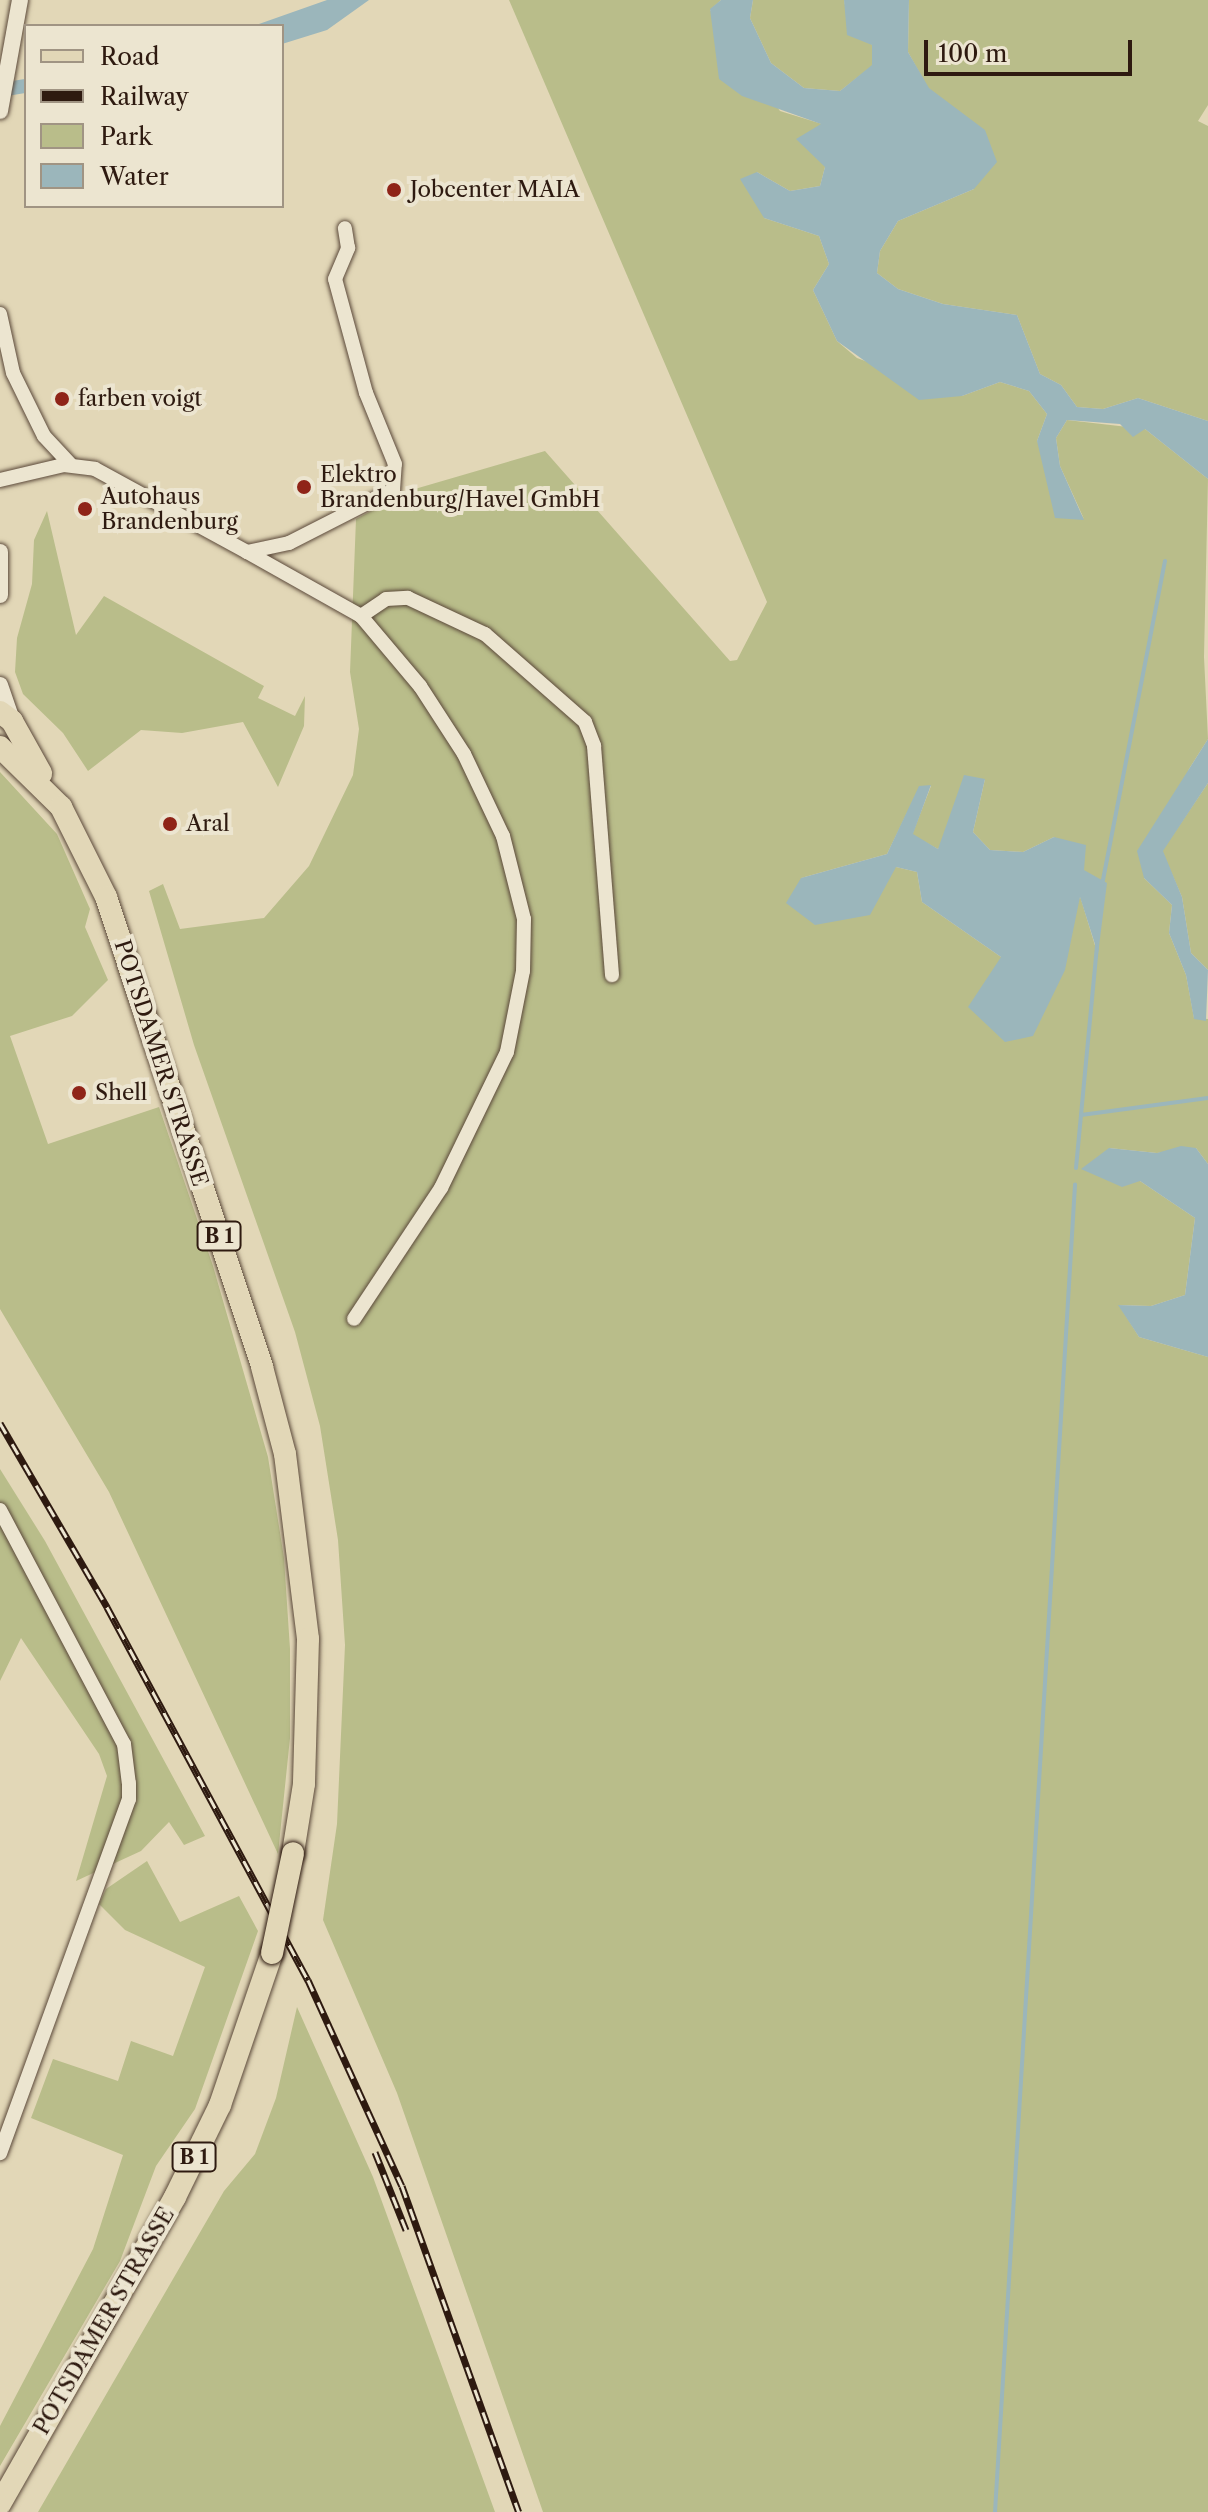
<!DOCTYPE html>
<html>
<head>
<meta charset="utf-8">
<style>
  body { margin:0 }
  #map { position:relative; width:1208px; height:2512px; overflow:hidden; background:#e2d7b7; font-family:"Libre Caslon Text",serif }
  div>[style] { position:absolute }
  .green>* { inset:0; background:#b9bd8a }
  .water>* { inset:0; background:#9bb6bb }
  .stream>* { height:4px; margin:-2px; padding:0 2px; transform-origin:2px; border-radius:2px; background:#9bb6bb }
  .canal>* { height:14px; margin:-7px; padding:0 7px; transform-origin:7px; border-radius:7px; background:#9bb6bb }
  .roads { filter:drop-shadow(0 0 2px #5b493a) drop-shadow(0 0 2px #5b493a) }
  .minor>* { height:14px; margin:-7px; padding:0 7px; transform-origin:7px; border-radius:7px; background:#ece5d0 }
  .tertiary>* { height:16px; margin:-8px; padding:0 8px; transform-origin:8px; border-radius:8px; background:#ece5d0 }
  .primary>* { height:22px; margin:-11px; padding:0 11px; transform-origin:11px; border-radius:11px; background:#e2d7b7 }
  .rail>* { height:7px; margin-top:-3.5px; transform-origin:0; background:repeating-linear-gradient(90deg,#ece5d0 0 12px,#2e1a10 0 24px); box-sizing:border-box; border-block:2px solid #2e1a10 }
  .bridges { filter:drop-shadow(0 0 2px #2e1a10) drop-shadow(0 0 2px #2e1a10) }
  .primary-bridge>* { height:22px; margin:-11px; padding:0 11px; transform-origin:11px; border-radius:11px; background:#e2d7b7 }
  .dots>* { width:22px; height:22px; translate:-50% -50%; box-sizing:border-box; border:4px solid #ece5d0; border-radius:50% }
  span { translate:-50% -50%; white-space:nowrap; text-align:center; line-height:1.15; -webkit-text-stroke:8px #ece5d0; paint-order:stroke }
  .shield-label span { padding:2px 6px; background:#ece5d0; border:2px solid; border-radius:6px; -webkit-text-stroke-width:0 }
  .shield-label { font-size:20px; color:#2e1a10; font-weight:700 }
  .poi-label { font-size:22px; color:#2e1a10 }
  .left { translate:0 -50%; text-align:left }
  .street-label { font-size:22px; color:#2e1a10 }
  .legend { position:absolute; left:24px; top:24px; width:260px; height:184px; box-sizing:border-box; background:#ece5d0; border:2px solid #a09483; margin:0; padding:10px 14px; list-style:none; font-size:24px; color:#2e1a10 }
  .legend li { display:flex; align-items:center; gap:16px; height:40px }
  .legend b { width:40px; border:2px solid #a09483 }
  .scale { position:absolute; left:924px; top:40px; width:208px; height:36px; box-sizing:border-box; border:4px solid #2e1a10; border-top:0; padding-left:10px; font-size:24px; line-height:28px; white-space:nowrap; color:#2e1a10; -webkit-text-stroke:6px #ece5d0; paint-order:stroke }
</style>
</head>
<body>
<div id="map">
  <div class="green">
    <i style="clip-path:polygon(evenodd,509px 0,721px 0,710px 10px,780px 111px,822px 124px,825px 167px,820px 186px,790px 191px,757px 172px,764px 218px,819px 236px,829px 264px,813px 290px,837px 341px,857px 358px,962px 396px,1000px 382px,1029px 391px,1047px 414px,1037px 441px,1084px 519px,1060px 466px,1056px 438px,1067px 420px,1145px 429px,1208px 479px,1204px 657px,1208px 739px,1189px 769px,1144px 878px,1172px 905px,1169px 933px,1186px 975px,1194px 1018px,1208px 1019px,1208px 1164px,1196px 1148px,1157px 1153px,1109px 1148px,1140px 1181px,1195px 1218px,1185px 1295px,1151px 1306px,1119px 1305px,1139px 1337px,1208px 1357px,1208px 2512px,543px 2512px,397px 2093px,323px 1920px,337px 1824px,345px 1645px,338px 1540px,320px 1426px,295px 1332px,194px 1045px,149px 891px,163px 884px,180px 929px,264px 918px,309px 866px,353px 775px,359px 729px,350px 672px,356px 519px,408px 491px,545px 451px,730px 661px,737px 660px,767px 602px,509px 0,985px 779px,973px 832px,990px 850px,1023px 852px,1054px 837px,1084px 870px,1097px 952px,1080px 896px,1075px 914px,1001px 957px,922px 902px,917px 872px,896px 867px,801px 878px,887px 854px,920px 786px,931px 786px,912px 835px,938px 849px,985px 779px)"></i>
    <i style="clip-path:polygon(753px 0,844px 0,846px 10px,872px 45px,872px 66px,840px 91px,804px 88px,771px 63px,750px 18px)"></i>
    <i style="clip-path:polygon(909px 0,1208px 0,1208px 105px,1198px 121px,1208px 126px,1208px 421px,1138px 398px,1103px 409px,1077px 407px,1061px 385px,1040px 374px,1017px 315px,943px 304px,898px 289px,877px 273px,880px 251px,898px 221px,974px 189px,949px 104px,928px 88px,908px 52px)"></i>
    <i style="clip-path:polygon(47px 511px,76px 635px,104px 596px,264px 686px,258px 698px,295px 716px,305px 696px,304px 726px,278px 787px,243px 722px,182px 733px,141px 730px,88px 771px,63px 733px,23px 694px,15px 672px,17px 638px,32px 584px,34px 540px)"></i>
    <i style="clip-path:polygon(0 772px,57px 834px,90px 909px,85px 927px,108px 980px,72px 1016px,10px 1036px,48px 1144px,159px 1107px,213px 1266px,268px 1457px,284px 1558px,290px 1649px,290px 1738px,278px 1854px,109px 1492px,0 1309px)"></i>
    <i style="clip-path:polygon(1208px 783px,1208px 970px,1191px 953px,1182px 897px,1162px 851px)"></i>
    <i style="clip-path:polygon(0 1469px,45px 1541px,205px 1836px,184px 1845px,169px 1822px,141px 1851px,76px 1881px,107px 1776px,99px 1754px,21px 1638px,0 1681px)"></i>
    <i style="clip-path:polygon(147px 1861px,180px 1922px,239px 1896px,258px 1931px,195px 2109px,156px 2166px,120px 2261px,0 2466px,0 2426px,93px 2249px,123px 2155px,31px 2118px,53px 2059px,118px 2081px,131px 2041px,173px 2056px,205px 1967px,125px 1930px,99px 1904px,106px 1889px)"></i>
    <i style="clip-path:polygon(297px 2007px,373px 2177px,495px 2512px,38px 2512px,224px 2191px,255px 2154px,276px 2098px)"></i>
  </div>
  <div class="water">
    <i style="clip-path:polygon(327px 0,369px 0,327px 30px,282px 44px,282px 26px,253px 26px)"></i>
    <i style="clip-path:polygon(721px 0,753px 0,750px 18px,771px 63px,804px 88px,840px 91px,872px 65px,872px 45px,847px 35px,844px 0,909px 0,908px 52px,929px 88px,985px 130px,997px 162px,974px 189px,898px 221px,880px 251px,877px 273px,898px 289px,943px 304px,1017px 315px,1040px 374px,1061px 385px,1077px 407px,1103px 409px,1138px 398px,1208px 421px,1208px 479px,1145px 429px,1133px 437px,1120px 424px,1067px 420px,1056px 438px,1060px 466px,1084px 520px,1055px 518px,1037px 441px,1047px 414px,1029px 391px,1000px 382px,962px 396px,919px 400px,837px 341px,813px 290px,829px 264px,819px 236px,764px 218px,740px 179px,757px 172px,790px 191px,820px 186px,825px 167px,796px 139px,821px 124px,742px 96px,719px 79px,710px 9px)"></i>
    <i style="clip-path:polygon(1208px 739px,1208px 783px,1163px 851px,1182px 897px,1191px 953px,1208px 970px,1206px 1021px,1194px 1019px,1186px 975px,1169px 933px,1172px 905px,1144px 878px,1137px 851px)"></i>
    <i style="clip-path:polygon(964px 775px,985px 779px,973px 832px,990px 850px,1023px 852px,1054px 837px,1086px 845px,1084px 870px,1107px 883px,1098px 954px,1080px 897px,1065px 970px,1033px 1036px,1005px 1042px,968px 1007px,1001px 957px,922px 902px,917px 872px,896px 867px,870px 915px,815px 925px,786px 903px,801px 878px,887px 854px,919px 786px,931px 785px,913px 834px,938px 849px)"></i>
    <i style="clip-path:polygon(1181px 1146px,1196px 1148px,1208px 1164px,1208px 1357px,1139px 1337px,1118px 1305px,1151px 1306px,1185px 1295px,1195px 1218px,1140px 1181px,1122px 1187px,1081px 1169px,1109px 1148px,1157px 1153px)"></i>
  </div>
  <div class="stream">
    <i style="left:1102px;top:885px;width:330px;rotate:-79deg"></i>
    <i style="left:1081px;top:1115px;width:128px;rotate:-7.6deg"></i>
    <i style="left:1076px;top:1168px;width:224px;rotate:-84.6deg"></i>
    <i style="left:995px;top:2512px;width:1330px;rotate:-86.55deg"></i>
  </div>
  <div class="canal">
    <i style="left:0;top:90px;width:26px;rotate:-9deg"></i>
  </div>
  <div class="roads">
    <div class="minor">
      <i style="left:0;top:314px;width:60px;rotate:77.6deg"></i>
      <i style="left:13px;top:373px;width:70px;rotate:63.8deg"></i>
      <i style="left:44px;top:436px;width:38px;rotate:47deg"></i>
      <i style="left:0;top:480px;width:66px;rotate:-13.2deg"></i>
      <i style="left:64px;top:465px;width:31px;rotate:7deg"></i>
      <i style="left:95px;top:469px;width:173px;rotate:28.6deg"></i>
      <i style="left:247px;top:552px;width:43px;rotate:-12.1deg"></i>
      <i style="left:289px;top:543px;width:117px;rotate:-27deg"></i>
      <i style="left:393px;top:490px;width:26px;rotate:-86deg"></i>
      <i style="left:395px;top:464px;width:77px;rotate:-112.2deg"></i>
      <i style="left:366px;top:393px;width:118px;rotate:-105.2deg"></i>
      <i style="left:335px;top:279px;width:34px;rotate:-67deg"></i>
      <i style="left:348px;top:248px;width:20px;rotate:-99deg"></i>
      <i style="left:247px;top:552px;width:131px;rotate:29.3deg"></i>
      <i style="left:361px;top:616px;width:92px;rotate:49.9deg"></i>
      <i style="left:420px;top:686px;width:81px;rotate:57.1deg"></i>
      <i style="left:464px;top:754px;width:91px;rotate:64.6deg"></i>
      <i style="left:503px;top:836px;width:86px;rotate:75.8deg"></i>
      <i style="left:524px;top:919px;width:52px;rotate:91.1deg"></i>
      <i style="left:523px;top:971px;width:83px;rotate:101.2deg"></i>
      <i style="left:507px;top:1052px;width:151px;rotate:115.9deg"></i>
      <i style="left:441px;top:1188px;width:157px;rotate:123.6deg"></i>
      <i style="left:361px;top:616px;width:30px;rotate:-34deg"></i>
      <i style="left:386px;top:599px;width:22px;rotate:-3deg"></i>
      <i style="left:408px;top:598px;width:85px;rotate:25.1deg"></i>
      <i style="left:485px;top:634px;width:133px;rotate:41.3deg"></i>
      <i style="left:585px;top:722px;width:26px;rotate:69deg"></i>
      <i style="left:594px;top:746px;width:230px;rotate:85.5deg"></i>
      <i style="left:0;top:1510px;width:265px;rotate:62.1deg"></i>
      <i style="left:124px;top:1744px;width:39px;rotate:83deg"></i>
      <i style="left:129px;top:1783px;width:16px;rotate:90deg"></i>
      <i style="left:129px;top:1799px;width:377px;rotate:110deg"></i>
    </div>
    <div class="tertiary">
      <i style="left:0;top:111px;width:113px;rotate:-79.8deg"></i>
      <i style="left:0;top:552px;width:43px;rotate:90deg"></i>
      <i style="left:0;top:685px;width:36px;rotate:71deg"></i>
    </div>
    <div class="primary">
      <i style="left:0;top:712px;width:15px;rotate:37deg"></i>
      <i style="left:12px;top:721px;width:60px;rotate:60.9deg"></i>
      <i style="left:0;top:747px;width:86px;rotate:44.5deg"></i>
      <i style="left:61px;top:807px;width:101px;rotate:63.4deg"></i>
      <i style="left:106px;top:897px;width:495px;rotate:71.6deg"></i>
      <i style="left:262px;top:1367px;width:90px;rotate:75.2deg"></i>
      <i style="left:285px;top:1454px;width:186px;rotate:82.9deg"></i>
      <i style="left:308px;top:1639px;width:145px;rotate:91.6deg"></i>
      <i style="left:304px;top:1784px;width:70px;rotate:99.1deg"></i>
      <i style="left:0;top:2504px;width:353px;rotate:-60.3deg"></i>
      <i style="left:175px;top:2197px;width:102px;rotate:-63.9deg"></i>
      <i style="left:220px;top:2105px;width:161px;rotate:-71.1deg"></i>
    </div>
  </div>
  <div class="rail">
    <i style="left:0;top:1423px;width:213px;rotate:59.8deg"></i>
    <i style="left:107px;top:1607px;width:424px;rotate:61.7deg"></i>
    <i style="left:308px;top:1980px;width:226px;rotate:65.5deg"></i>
    <i style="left:402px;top:2186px;width:346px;rotate:70.3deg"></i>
    <i style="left:375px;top:2152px;width:84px;rotate:68.3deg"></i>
  </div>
  <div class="bridges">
    <div class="primary-bridge">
      <i style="left:272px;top:1953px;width:102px;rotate:-78.1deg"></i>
    </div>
  </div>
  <div class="dots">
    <i style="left:394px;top:190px;background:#8f2418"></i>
    <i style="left:62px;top:399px;background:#8f2418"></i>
    <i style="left:304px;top:487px;background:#8f2418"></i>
    <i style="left:85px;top:509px;background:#8f2418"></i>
    <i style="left:170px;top:824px;background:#8f2418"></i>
    <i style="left:79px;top:1093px;background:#8f2418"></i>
  </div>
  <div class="shield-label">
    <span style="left:219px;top:1236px">B 1</span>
    <span style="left:194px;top:2157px">B 1</span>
  </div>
  <div class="poi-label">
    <span class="left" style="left:410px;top:190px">Jobcenter MAIA</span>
    <span class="left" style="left:78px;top:399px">farben voigt</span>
    <span class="left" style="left:320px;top:487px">Elektro<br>Brandenburg/Havel GmbH</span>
    <span class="left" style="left:101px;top:509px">Autohaus<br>Brandenburg</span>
    <span class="left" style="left:186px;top:824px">Aral</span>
    <span class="left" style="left:95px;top:1093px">Shell</span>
  </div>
  <div class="street-label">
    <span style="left:161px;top:1063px;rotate:72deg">POTSDAMER STRASSE</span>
    <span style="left:104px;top:2321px;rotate:-60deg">POTSDAMER STRASSE</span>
  </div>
  <ul class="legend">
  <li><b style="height:10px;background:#e2d7b7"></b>Road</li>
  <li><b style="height:10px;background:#2e1a10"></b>Railway</li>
  <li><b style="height:22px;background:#b9bd8a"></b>Park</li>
  <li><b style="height:22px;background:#9bb6bb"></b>Water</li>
  </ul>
  <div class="scale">100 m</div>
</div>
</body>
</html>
